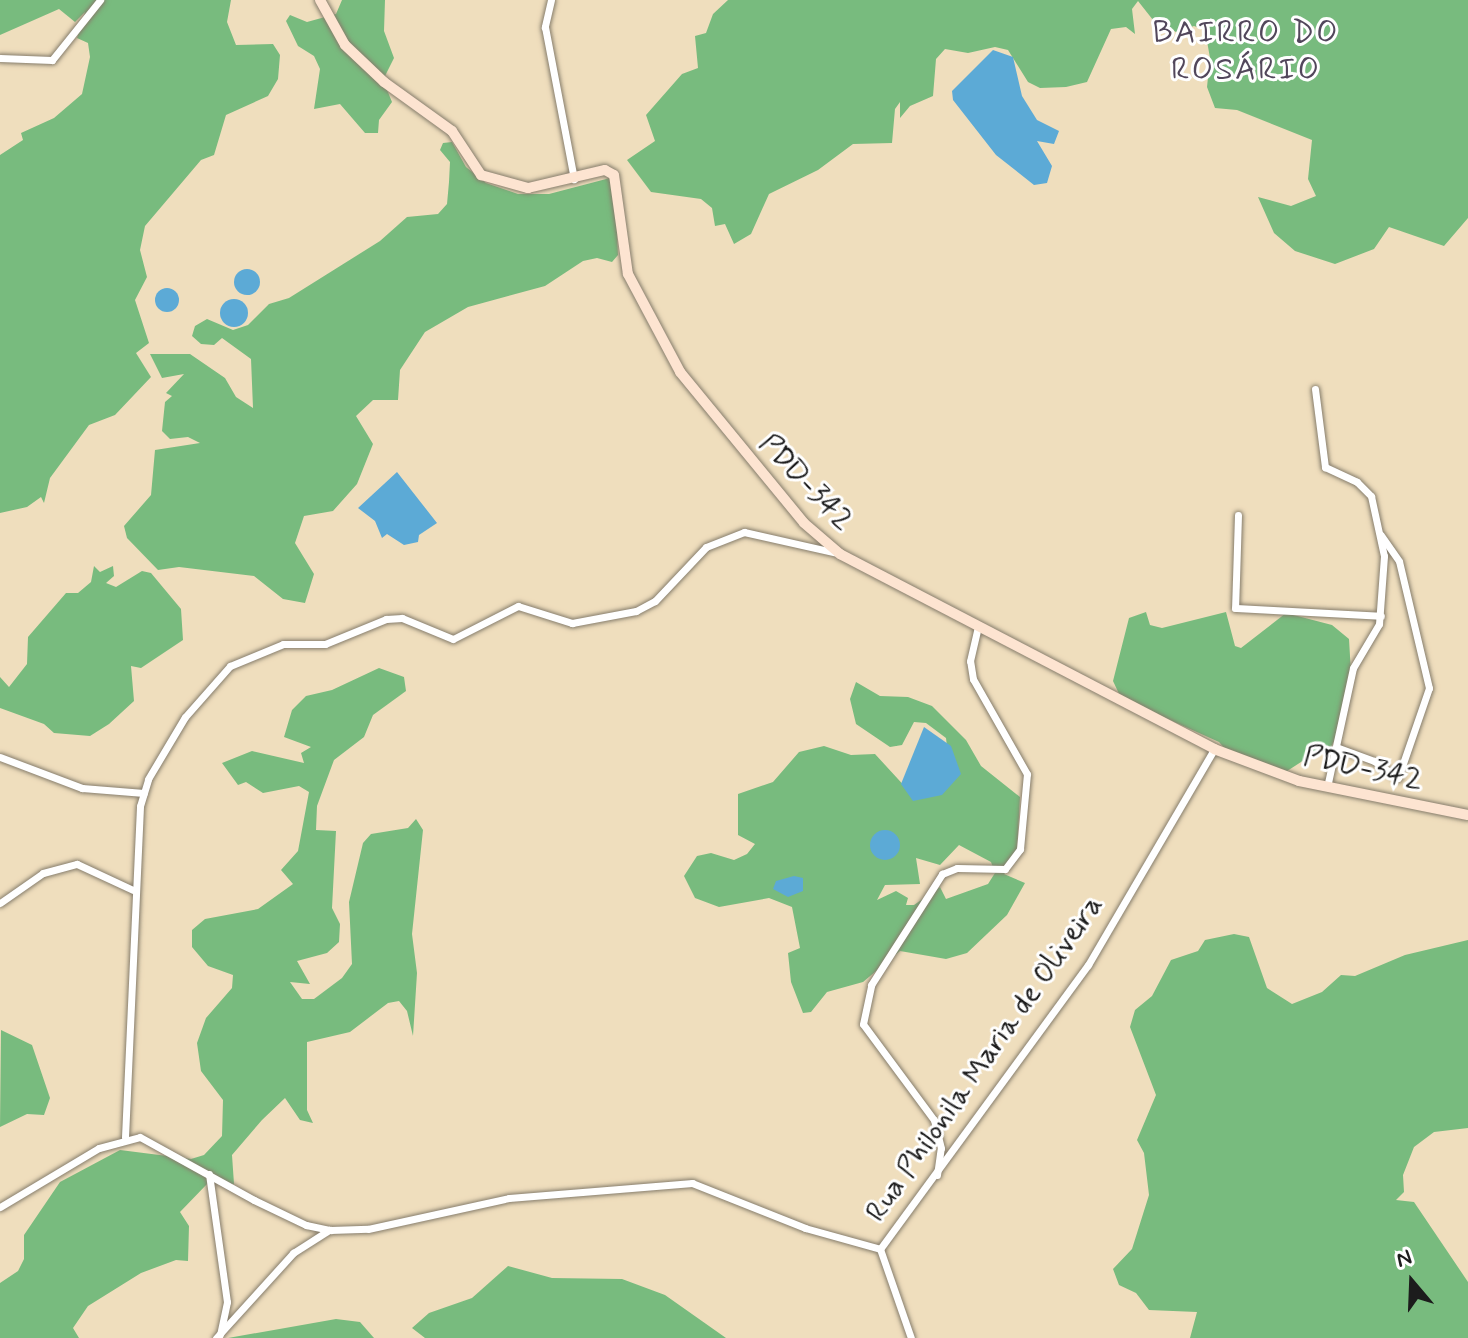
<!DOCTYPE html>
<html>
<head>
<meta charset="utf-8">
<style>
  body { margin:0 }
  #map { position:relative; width:1468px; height:1338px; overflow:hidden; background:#efdebd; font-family:Mynerve,sans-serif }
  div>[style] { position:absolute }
  .forest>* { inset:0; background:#78bb7e }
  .water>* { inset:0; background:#5caad6 }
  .round { border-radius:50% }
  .roads { filter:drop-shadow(0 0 2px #867d6c) drop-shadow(0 0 2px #867d6c) }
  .street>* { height:7px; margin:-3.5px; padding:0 3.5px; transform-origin:3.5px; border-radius:3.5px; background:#fff }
  .secondary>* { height:10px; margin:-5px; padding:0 5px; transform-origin:5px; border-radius:5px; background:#fde4d1 }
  span { translate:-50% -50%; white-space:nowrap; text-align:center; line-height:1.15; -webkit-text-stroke:6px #fff; paint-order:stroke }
  .street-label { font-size:30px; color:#1c1c1c }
  .neighbourhood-label { font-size:32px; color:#52475b; letter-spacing:2px }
  .north { position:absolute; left:1372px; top:1242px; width:80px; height:80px; -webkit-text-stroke:6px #fff; paint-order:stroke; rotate:341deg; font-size:22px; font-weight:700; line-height:32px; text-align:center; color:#1c1c1c }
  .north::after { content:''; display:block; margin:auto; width:28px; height:36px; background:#1c1c1c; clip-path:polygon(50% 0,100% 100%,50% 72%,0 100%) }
</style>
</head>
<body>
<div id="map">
  <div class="forest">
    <i style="clip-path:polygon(0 0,231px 0,227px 22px,236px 45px,273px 44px,280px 55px,278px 79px,268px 96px,226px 115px,214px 155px,201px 160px,145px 226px,140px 250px,147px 277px,135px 300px,149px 343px,136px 353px,151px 377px,115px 415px,89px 425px,50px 478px,44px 503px,41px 497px,27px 507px,0 513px,0 155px,23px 140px,21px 133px,54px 118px,82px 94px,90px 57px,88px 43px,77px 38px,85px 12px,75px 22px,59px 9px,0 35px)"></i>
    <i style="clip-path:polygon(342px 0,385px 0,384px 31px,394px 58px,383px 80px,392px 102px,379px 120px,378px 133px,365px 133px,340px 104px,314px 109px,320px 69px,314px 56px,298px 46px,286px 21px,290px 15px,307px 22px,336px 14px)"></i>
    <i style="clip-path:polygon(728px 0,1468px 0,1468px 218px,1444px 246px,1389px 227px,1374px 249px,1335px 264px,1295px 251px,1274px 233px,1258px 197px,1291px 206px,1316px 196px,1308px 179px,1312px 140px,1237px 110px,1215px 108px,1207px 87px,1210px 58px,1205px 30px,1194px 26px,1176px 32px,1153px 20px,1138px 1px,1132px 9px,1135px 34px,1126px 27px,1111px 29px,1087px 82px,1066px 87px,1040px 88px,1028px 82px,1008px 50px,995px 47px,968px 53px,945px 49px,936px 59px,933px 96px,910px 106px,900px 118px,900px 102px,895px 109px,892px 143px,853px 144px,818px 170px,769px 194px,751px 234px,734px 244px,725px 224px,715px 226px,712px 208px,701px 199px,651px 192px,627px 160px,655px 141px,646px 115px,682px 74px,698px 68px,695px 36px,706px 33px,713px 14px)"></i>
    <i style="clip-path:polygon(452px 142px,466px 167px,486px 183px,518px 194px,549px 194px,610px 178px,615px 188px,618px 255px,612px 262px,597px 258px,583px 261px,545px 286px,468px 307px,425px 332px,400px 370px,398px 400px,373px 400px,356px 416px,373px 444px,357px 484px,333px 511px,304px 516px,295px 543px,314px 574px,305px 603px,283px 599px,254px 576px,179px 567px,158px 570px,127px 538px,124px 526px,151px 495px,155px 450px,200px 443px,188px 437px,170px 439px,162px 431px,165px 402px,172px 396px,166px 393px,184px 374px,162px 378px,150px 354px,190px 354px,225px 378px,236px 397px,253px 408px,251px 359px,222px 338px,214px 345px,201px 344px,192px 336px,195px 326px,207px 319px,233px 330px,248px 325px,269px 304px,289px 298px,380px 241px,407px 217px,438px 214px,447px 204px,449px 182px,450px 162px,440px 150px,443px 143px)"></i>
    <i style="clip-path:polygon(94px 566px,100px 572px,113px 566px,114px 576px,106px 583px,116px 587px,142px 571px,151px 573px,181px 609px,183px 640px,141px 668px,131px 666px,134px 701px,109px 724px,90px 736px,54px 733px,44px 724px,0 708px,0 677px,9px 687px,27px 664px,28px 637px,66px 593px,78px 593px,91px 582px)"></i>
    <i style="clip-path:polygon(1146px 612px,1150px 625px,1162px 628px,1226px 612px,1235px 646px,1241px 648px,1286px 613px,1332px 625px,1349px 639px,1351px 673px,1347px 713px,1328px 754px,1315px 753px,1284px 773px,1235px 760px,1219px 742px,1121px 698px,1113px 681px,1129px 618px)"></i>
    <i style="clip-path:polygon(379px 668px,404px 677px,406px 691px,373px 715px,364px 737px,334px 760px,317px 806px,316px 830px,336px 831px,332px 908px,340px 924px,339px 942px,327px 953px,297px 961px,310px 984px,290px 982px,302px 999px,314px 999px,342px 978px,352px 964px,349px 902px,363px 843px,371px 834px,408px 828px,416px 819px,423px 830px,412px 934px,417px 973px,413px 1036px,407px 1011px,399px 1001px,388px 1003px,350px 1032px,307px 1042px,307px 1110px,313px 1123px,300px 1120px,285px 1098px,262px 1120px,232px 1155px,234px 1184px,208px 1183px,180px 1212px,189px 1226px,188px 1261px,176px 1260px,141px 1273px,88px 1306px,73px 1328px,79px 1338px,0 1338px,0 1283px,18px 1271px,24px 1259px,24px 1235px,60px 1182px,120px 1150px,191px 1159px,204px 1155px,222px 1136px,223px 1100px,201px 1071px,197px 1043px,206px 1018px,232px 988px,233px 975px,208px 966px,192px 947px,192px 930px,205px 919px,258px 909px,293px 884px,281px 870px,298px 851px,309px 792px,299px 786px,263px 793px,246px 782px,238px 785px,222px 763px,252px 751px,304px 763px,301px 753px,311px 747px,284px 737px,292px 710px,306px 696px,332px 690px)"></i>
    <i style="clip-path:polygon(evenodd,856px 682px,880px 696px,908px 697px,932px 706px,966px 740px,981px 766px,1020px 797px,1017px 853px,1004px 874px,1025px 883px,1007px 915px,967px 953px,946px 959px,900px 951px,863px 982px,827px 992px,811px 1012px,803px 1013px,791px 982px,788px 953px,800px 948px,792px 907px,769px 898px,719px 907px,695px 898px,684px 876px,697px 856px,711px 853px,734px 860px,747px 854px,755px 844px,738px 835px,738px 794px,773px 782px,799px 752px,824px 746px,851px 755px,875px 754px,909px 791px,949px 764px,946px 738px,926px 723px,914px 722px,902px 745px,890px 747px,856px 724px,850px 699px,856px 682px,959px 845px,991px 862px,995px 873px,988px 884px,946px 899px,940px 887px,914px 905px,906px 905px,908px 898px,896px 891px,877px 900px,885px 885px,920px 884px,916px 858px,940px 865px,959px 845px)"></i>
    <i style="clip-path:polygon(1234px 934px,1249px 937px,1267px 988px,1292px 1004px,1322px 992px,1341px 975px,1355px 976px,1405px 955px,1468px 940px,1468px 1128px,1434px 1132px,1414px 1147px,1403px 1175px,1404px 1192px,1396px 1200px,1414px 1202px,1468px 1282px,1468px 1338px,1190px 1338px,1197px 1312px,1149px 1310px,1136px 1293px,1119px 1285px,1113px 1269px,1132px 1249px,1149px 1195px,1144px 1153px,1137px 1140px,1156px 1095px,1130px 1027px,1135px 1010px,1152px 996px,1171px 960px,1198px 951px,1205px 940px)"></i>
    <i style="clip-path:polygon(1px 1030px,32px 1045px,50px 1098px,44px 1115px,27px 1114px,0 1127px)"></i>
    <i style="clip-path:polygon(508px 1266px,552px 1278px,622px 1279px,665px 1295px,726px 1338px,425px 1338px,412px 1328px,429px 1313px,472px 1298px)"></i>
    <i style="clip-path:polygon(336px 1319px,360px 1322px,374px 1338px,228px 1338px)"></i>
  </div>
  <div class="water">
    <i style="clip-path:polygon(993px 50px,1013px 57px,1022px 96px,1037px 120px,1059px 131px,1054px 144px,1037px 141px,1052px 166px,1047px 183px,1034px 185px,996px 155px,953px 100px,952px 91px)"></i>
    <i class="round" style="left:234px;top:269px;width:26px;height:26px"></i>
    <i class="round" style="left:155px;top:288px;width:24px;height:24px"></i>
    <i class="round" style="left:220px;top:299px;width:28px;height:28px"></i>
    <i style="clip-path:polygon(397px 472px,437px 523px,419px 535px,418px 542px,404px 545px,387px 534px,382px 538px,375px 521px,358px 508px)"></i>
    <i style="clip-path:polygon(924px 727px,951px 746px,961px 774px,942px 795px,913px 801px,901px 784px)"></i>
    <i class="round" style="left:870px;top:830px;width:30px;height:30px"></i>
    <i style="clip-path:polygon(794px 876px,803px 878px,803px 891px,788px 897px,773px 889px,776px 881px)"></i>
  </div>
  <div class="roads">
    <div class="street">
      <i style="left:551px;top:0;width:28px;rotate:103deg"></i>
      <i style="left:545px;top:27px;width:155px;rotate:79.2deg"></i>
      <i style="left:0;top:58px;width:52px;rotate:2.2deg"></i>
      <i style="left:52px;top:60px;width:77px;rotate:-51.3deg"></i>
      <i style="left:1315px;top:389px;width:79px;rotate:82.7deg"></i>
      <i style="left:1325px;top:467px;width:35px;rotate:25deg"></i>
      <i style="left:1357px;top:482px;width:20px;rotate:45deg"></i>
      <i style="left:1371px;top:496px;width:61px;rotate:77.8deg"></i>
      <i style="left:1384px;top:556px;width:68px;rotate:94.2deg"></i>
      <i style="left:1379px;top:624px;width:51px;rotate:120.6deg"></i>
      <i style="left:1353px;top:668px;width:122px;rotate:102.3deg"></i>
      <i style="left:1238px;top:515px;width:93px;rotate:91.8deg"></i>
      <i style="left:1235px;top:608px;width:146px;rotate:3.1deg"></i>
      <i style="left:1336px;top:747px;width:40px;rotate:20.2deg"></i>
      <i style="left:1374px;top:761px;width:29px;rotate:35deg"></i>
      <i style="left:1398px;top:778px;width:95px;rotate:-71deg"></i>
      <i style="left:1429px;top:688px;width:130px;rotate:-103.3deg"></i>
      <i style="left:1399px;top:561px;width:32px;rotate:-125deg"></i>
      <i style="left:0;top:757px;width:88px;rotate:20.7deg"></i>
      <i style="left:82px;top:788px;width:62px;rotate:4.6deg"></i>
      <i style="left:0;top:903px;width:52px;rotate:-34.9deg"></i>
      <i style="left:43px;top:873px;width:35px;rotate:-15deg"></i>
      <i style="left:77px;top:864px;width:62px;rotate:24.9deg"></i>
      <i style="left:125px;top:1137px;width:331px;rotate:-87.4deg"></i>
      <i style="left:140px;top:806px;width:28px;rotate:-73deg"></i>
      <i style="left:148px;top:779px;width:72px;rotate:-59.2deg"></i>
      <i style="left:185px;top:717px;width:68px;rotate:-48.6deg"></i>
      <i style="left:230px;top:666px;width:57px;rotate:-22.5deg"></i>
      <i style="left:283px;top:644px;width:42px"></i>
      <i style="left:325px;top:644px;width:66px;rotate:-22.3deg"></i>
      <i style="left:386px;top:619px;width:16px;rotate:-4deg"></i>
      <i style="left:402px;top:618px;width:55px;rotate:22.4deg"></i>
      <i style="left:453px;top:639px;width:73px;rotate:-26.9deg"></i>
      <i style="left:518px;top:606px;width:57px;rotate:17.5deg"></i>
      <i style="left:572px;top:623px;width:65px;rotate:-10.6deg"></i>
      <i style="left:636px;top:611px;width:21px;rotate:-28deg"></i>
      <i style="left:655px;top:601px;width:74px;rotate:-46.6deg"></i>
      <i style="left:706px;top:547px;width:41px;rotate:-21.5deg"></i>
      <i style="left:744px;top:532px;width:95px;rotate:12.7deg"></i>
      <i style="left:209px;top:1174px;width:129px;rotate:82deg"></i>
      <i style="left:227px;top:1302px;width:33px;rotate:102deg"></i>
      <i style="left:937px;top:1175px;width:27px;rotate:-82deg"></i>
      <i style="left:941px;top:1148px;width:29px;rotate:-104deg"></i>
      <i style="left:934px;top:1120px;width:119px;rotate:-126.5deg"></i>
      <i style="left:863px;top:1024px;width:40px;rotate:-78deg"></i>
      <i style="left:871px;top:985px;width:132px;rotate:-57.4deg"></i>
      <i style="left:942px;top:874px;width:16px;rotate:-22deg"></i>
      <i style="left:957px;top:868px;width:48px;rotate:1.2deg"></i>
      <i style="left:1005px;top:869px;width:25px;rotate:-53deg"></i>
      <i style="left:1020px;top:849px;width:75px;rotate:-84.7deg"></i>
      <i style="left:1027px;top:774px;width:109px;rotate:-119.6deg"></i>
      <i style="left:973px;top:679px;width:18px;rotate:-99deg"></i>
      <i style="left:970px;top:661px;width:36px;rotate:-77deg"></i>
      <i style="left:0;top:1207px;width:115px;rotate:-30.8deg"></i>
      <i style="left:99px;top:1148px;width:42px;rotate:-15deg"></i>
      <i style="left:140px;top:1137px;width:130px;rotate:28.9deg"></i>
      <i style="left:254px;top:1200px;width:58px;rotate:25.7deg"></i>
      <i style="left:306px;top:1225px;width:25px;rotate:12deg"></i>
      <i style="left:330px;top:1230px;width:38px;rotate:-2deg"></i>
      <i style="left:368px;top:1229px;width:144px;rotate:-12.4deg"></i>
      <i style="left:509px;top:1198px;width:184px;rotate:-4.7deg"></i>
      <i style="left:692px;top:1183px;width:122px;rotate:21.7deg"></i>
      <i style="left:805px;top:1228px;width:78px;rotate:15.6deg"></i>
      <i style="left:880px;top:1249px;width:352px;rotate:-53.8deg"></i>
      <i style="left:1088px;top:965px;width:250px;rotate:-59.7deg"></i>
      <i style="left:880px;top:1249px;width:94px;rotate:70.8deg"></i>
      <i style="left:216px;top:1338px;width:115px;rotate:-47.8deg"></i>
      <i style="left:293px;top:1253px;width:43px;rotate:-32.6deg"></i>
    </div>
    <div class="secondary">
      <i style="left:320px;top:0;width:51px;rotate:60.9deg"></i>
      <i style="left:345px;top:45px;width:54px;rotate:43.5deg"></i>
      <i style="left:384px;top:82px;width:84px;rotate:35.8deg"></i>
      <i style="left:452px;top:131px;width:53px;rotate:56.6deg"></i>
      <i style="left:481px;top:175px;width:49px;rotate:15.5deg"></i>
      <i style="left:528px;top:188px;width:79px;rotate:-13.2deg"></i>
      <i style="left:605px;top:170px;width:10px;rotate:29deg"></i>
      <i style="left:614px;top:175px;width:100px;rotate:82deg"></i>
      <i style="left:628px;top:274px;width:111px;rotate:62deg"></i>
      <i style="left:680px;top:372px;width:195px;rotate:50.6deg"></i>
      <i style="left:804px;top:523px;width:48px;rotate:40.7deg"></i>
      <i style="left:840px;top:554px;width:422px;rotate:27.5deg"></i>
      <i style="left:1214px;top:749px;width:91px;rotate:20.6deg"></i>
      <i style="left:1299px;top:781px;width:172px;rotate:11.4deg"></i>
    </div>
  </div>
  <div class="street-label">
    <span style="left:806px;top:482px;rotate:46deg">PDD-342</span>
    <span style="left:1363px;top:768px;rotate:12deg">PDD-342</span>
    <span style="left:985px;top:1059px;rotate:-55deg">Rua Philonila Maria de Oliveira</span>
  </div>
  <div class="neighbourhood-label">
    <span style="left:1246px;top:52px">BAIRRO DO<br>ROSÁRIO</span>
  </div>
  <div class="north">N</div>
</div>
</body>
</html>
